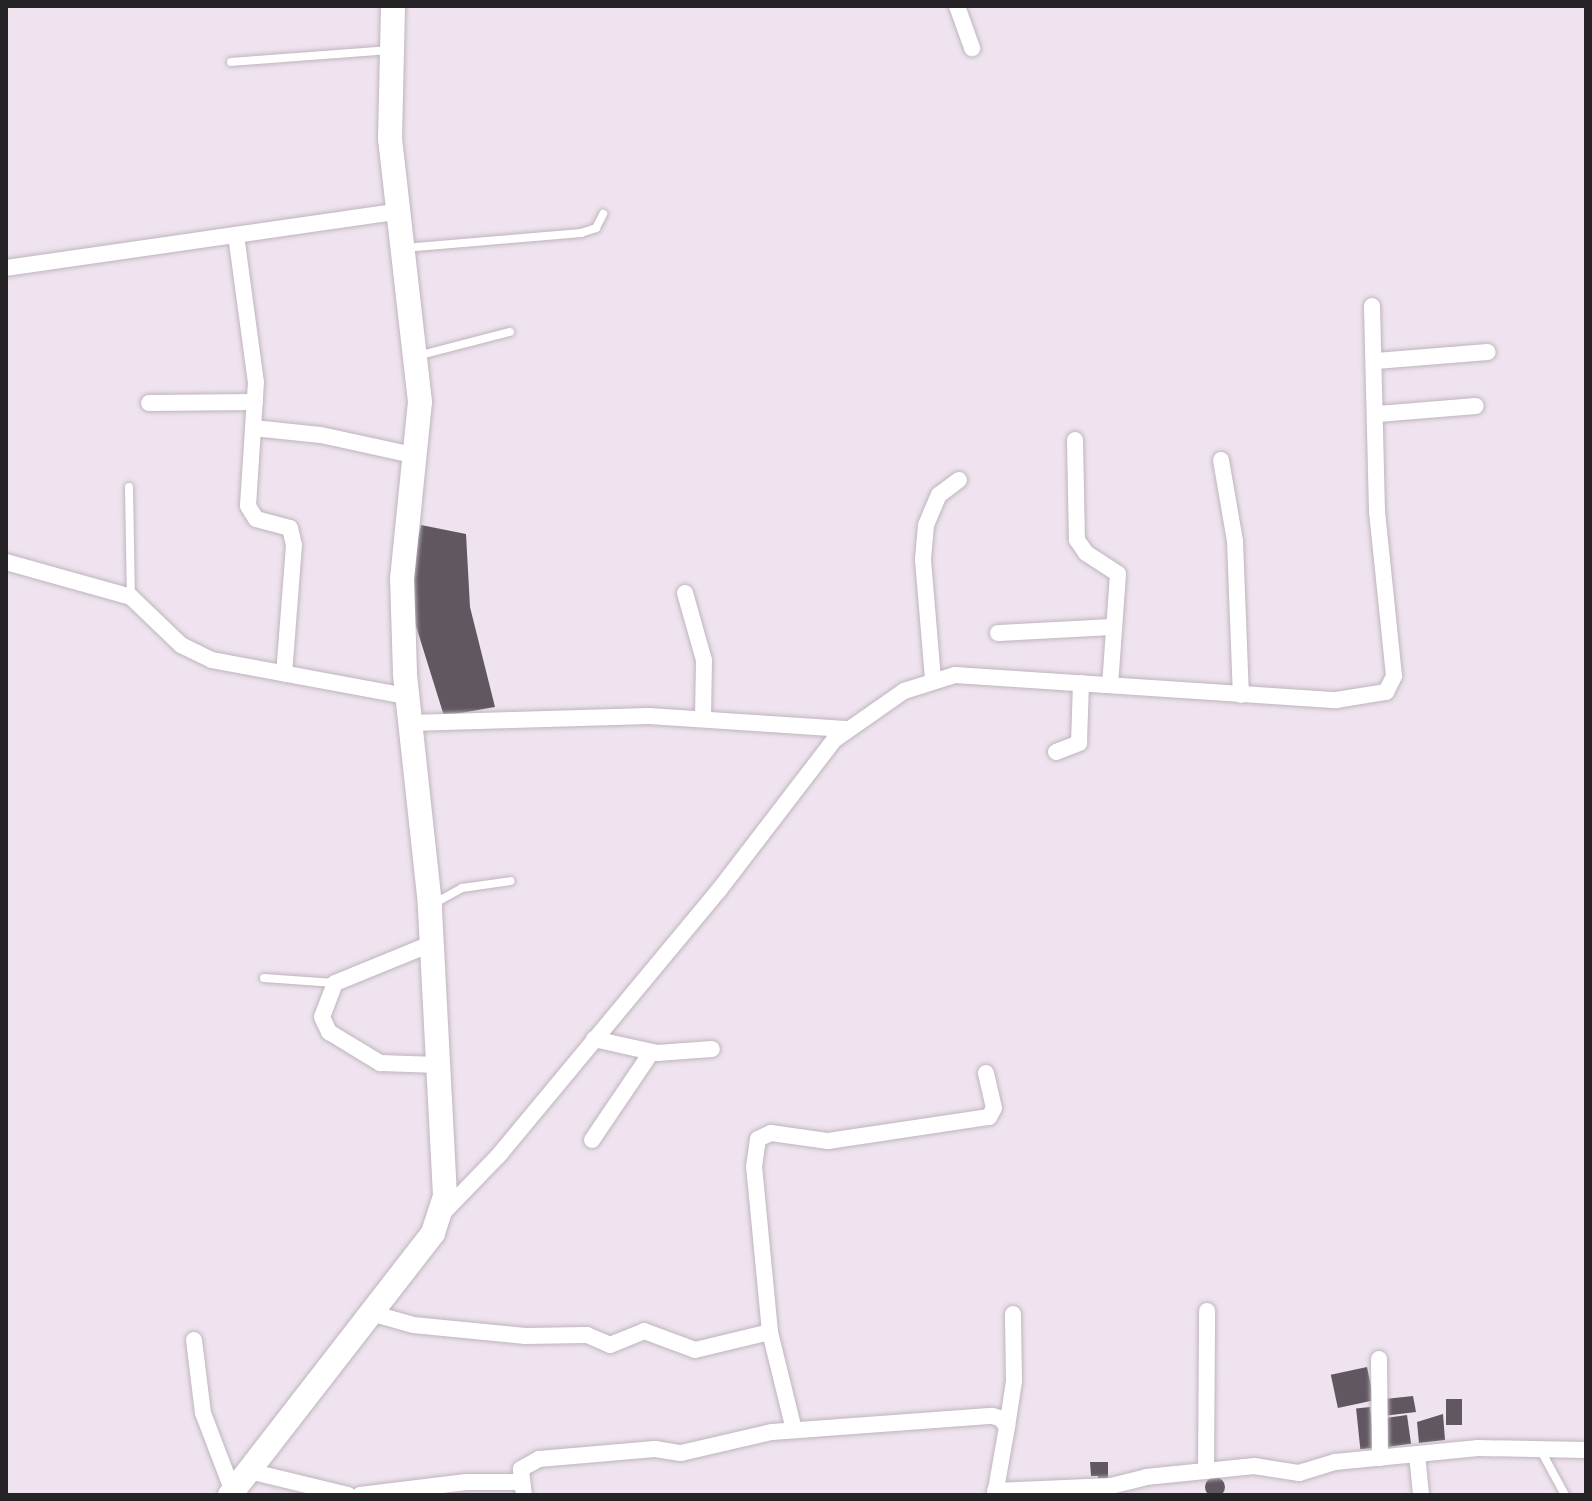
<!DOCTYPE html>
<html>
<head>
<meta charset="utf-8">
<style>
  body { margin:0 }
  #map { position:relative; width:1592px; height:1501px; overflow:hidden; background:#eee3ee; font-family:"IBM Plex Serif",serif }
  div>[style] { position:absolute }
  .building>* { inset:0; background:#605760; transform-origin:0 0 }
  .round { border-radius:50% }
  .roads { filter:drop-shadow(0 0 2px #beb4be) drop-shadow(0 0 2px #beb4be) }
  .service>* { height:8px; margin:-4px; padding:0 4px; transform-origin:4px; border-radius:4px; background:#fff }
  .minor>* { height:16px; margin:-8px; padding:0 8px; transform-origin:8px; border-radius:8px; background:#fff }
  .secondary>* { height:24px; margin:-12px; padding:0 12px; transform-origin:12px; border-radius:12px; background:#fff }
  span { translate:-50% -50%; white-space:nowrap; text-align:center; line-height:1.15; -webkit-text-stroke:8px #fff; paint-order:stroke }
  .frame { position:absolute; inset:0; border:8px solid #262327; pointer-events:none }
</style>
</head>
<body>
<div id="map">
  <div class="building">
    <i style="clip-path:polygon(421px 525px,466px 534px,470px 607px,495px 707px,444px 716px,406px 594px)"></i>
    <i style="left:1367px;top:1367px;width:34px;height:37px;rotate:78deg"></i>
    <i style="clip-path:polygon(1413px 1396px,1416px 1412px,1383px 1416px,1385px 1399px)"></i>
    <i style="left:1446px;top:1399px;width:16px;height:26px"></i>
    <i style="left:1370px;top:1407px;width:41px;height:14px;rotate:84deg"></i>
    <i style="clip-path:polygon(1443px 1414px,1445px 1440px,1419px 1443px,1417px 1422px)"></i>
    <i style="left:1407px;top:1415px;width:29px;height:25px;rotate:82deg"></i>
    <i style="clip-path:polygon(1090px 1462px,1108px 1462px,1108px 1483px,1098px 1483px,1098px 1476px,1091px 1476px)"></i>
    <i class="round" style="left:1205px;top:1477px;width:20px;height:20px"></i>
  </div>
  <div class="roads">
    <div class="service">
      <i style="left:231px;top:62px;width:159px;rotate:-4.3deg"></i>
      <i style="left:404px;top:248px;width:178px;rotate:-4.8deg"></i>
      <i style="left:581px;top:233px;width:16px;rotate:-18deg"></i>
      <i style="left:596px;top:228px;width:16px;rotate:-63deg"></i>
      <i style="left:417px;top:356px;width:96px;rotate:-14.5deg"></i>
      <i style="left:129px;top:487px;width:110px;rotate:89deg"></i>
      <i style="left:435px;top:903px;width:31px;rotate:-29deg"></i>
      <i style="left:462px;top:888px;width:49px;rotate:-8.1deg"></i>
      <i style="left:264px;top:978px;width:71px;rotate:4deg"></i>
      <i style="left:1540px;top:1449px;width:52px;rotate:61.5deg"></i>
    </div>
    <div class="minor">
      <i style="left:957px;top:6px;width:45px;rotate:70.3deg"></i>
      <i style="left:236px;top:235px;width:148px;rotate:82.3deg"></i>
      <i style="left:256px;top:382px;width:124px;rotate:93.7deg"></i>
      <i style="left:248px;top:506px;width:15px;rotate:58deg"></i>
      <i style="left:256px;top:519px;width:35px;rotate:15deg"></i>
      <i style="left:290px;top:528px;width:17px;rotate:77deg"></i>
      <i style="left:294px;top:545px;width:129px;rotate:94.4deg"></i>
      <i style="left:6px;top:268px;width:395px;rotate:-8.2deg"></i>
      <i style="left:1376px;top:361px;width:112px;rotate:-4.6deg"></i>
      <i style="left:149px;top:403px;width:106px;rotate:-0.5deg"></i>
      <i style="left:1378px;top:414px;width:98px;rotate:-4.7deg"></i>
      <i style="left:253px;top:428px;width:68px;rotate:5.9deg"></i>
      <i style="left:321px;top:435px;width:98px;rotate:12.3deg"></i>
      <i style="left:1075px;top:440px;width:100px;rotate:88.9deg"></i>
      <i style="left:1077px;top:540px;width:16px;rotate:55deg"></i>
      <i style="left:1086px;top:553px;width:38px;rotate:33deg"></i>
      <i style="left:1118px;top:574px;width:111px;rotate:94.1deg"></i>
      <i style="left:1221px;top:460px;width:82px;rotate:80.2deg"></i>
      <i style="left:1235px;top:541px;width:154px;rotate:87.8deg"></i>
      <i style="left:6px;top:562px;width:130px;rotate:15.6deg"></i>
      <i style="left:131px;top:597px;width:69px;rotate:43.8deg"></i>
      <i style="left:181px;top:645px;width:34px;rotate:26deg"></i>
      <i style="left:212px;top:660px;width:198px;rotate:10.5deg"></i>
      <i style="left:685px;top:593px;width:70px;rotate:74.2deg"></i>
      <i style="left:704px;top:660px;width:58px;rotate:91deg"></i>
      <i style="left:998px;top:633px;width:115px;rotate:-3deg"></i>
      <i style="left:933px;top:679px;width:120px;rotate:-94.8deg"></i>
      <i style="left:923px;top:559px;width:34px;rotate:-85deg"></i>
      <i style="left:926px;top:525px;width:33px;rotate:-67deg"></i>
      <i style="left:939px;top:495px;width:25px;rotate:-37deg"></i>
      <i style="left:410px;top:723px;width:239px;rotate:-1.7deg"></i>
      <i style="left:649px;top:716px;width:197px;rotate:3.8deg"></i>
      <i style="left:1056px;top:752px;width:25px;rotate:-21deg"></i>
      <i style="left:1079px;top:743px;width:60px;rotate:-88.1deg"></i>
      <i style="left:433px;top:943px;width:106px;rotate:157.8deg"></i>
      <i style="left:335px;top:983px;width:36px;rotate:111deg"></i>
      <i style="left:322px;top:1017px;width:17px;rotate:65deg"></i>
      <i style="left:329px;top:1032px;width:60px;rotate:31.3deg"></i>
      <i style="left:380px;top:1063px;width:58px;rotate:2deg"></i>
      <i style="left:594px;top:1039px;width:65px;rotate:12.5deg"></i>
      <i style="left:657px;top:1053px;width:55px;rotate:-4.2deg"></i>
      <i style="left:592px;top:1140px;width:105px;rotate:-55.9deg"></i>
      <i style="left:443px;top:1213px;width:81px;rotate:-46deg"></i>
      <i style="left:499px;top:1155px;width:344px;rotate:-50.3deg"></i>
      <i style="left:719px;top:890px;width:189px;rotate:-52.5deg"></i>
      <i style="left:834px;top:740px;width:85px;rotate:-35deg"></i>
      <i style="left:904px;top:691px;width:53px;rotate:-17.4deg"></i>
      <i style="left:955px;top:675px;width:382px;rotate:3.8deg"></i>
      <i style="left:1336px;top:700px;width:51px;rotate:-9.1deg"></i>
      <i style="left:1386px;top:692px;width:18px;rotate:-63deg"></i>
      <i style="left:1394px;top:676px;width:165px;rotate:-95.9deg"></i>
      <i style="left:1377px;top:512px;width:206px;rotate:-91.4deg"></i>
      <i style="left:371px;top:1313px;width:44px;rotate:15.9deg"></i>
      <i style="left:413px;top:1325px;width:113px;rotate:5.6deg"></i>
      <i style="left:525px;top:1336px;width:62px;rotate:-0.9deg"></i>
      <i style="left:587px;top:1335px;width:25px;rotate:23deg"></i>
      <i style="left:610px;top:1345px;width:37px;rotate:-22deg"></i>
      <i style="left:644px;top:1331px;width:54px;rotate:20.4deg"></i>
      <i style="left:695px;top:1350px;width:77px;rotate:-13.5deg"></i>
      <i style="left:194px;top:1340px;width:74px;rotate:83deg"></i>
      <i style="left:203px;top:1413px;width:85px;rotate:69.2deg"></i>
      <i style="left:1379px;top:1359px;width:99px;rotate:89.4deg"></i>
      <i style="left:1007px;top:1427px;width:47px;rotate:-81.3deg"></i>
      <i style="left:1014px;top:1381px;width:67px;rotate:-90.9deg"></i>
      <i style="left:794px;top:1430px;width:101px;rotate:-103.8deg"></i>
      <i style="left:770px;top:1332px;width:166px;rotate:-95.5deg"></i>
      <i style="left:754px;top:1167px;width:28px;rotate:-82deg"></i>
      <i style="left:758px;top:1139px;width:14px;rotate:-25deg"></i>
      <i style="left:771px;top:1133px;width:58px;rotate:8deg"></i>
      <i style="left:828px;top:1141px;width:163px;rotate:-8.5deg"></i>
      <i style="left:989px;top:1117px;width:10px;rotate:-61deg"></i>
      <i style="left:994px;top:1108px;width:36px;rotate:-103deg"></i>
      <i style="left:1417px;top:1454px;width:41px;rotate:84.4deg"></i>
      <i style="left:249px;top:1471px;width:102px;rotate:13.6deg"></i>
      <i style="left:1206px;top:1471px;width:160px;rotate:-89.6deg"></i>
      <i style="left:995px;top:1491px;width:116px;rotate:-2.5deg"></i>
      <i style="left:1111px;top:1486px;width:36px;rotate:-14deg"></i>
      <i style="left:1146px;top:1477px;width:109px;rotate:-5.8deg"></i>
      <i style="left:1254px;top:1466px;width:46px;rotate:8.8deg"></i>
      <i style="left:1299px;top:1473px;width:38px;rotate:-17deg"></i>
      <i style="left:1335px;top:1462px;width:144px;rotate:-5.6deg"></i>
      <i style="left:1478px;top:1448px;width:108px;rotate:1.1deg"></i>
      <i style="left:360px;top:1495px;width:107px;rotate:-7deg"></i>
      <i style="left:466px;top:1482px;width:56px"></i>
      <i style="left:524px;top:1495px;width:26px;rotate:-97deg"></i>
      <i style="left:521px;top:1469px;width:21px;rotate:-29deg"></i>
      <i style="left:539px;top:1459px;width:116px;rotate:-4.9deg"></i>
      <i style="left:655px;top:1449px;width:26px;rotate:9deg"></i>
      <i style="left:681px;top:1453px;width:93px;rotate:-13deg"></i>
      <i style="left:772px;top:1432px;width:221px;rotate:-4.2deg"></i>
      <i style="left:992px;top:1416px;width:8px;rotate:14deg"></i>
      <i style="left:1000px;top:1418px;width:11px;rotate:52deg"></i>
      <i style="left:1007px;top:1427px;width:69px;rotate:100deg"></i>
    </div>
    <div class="secondary">
      <i style="left:230px;top:1495px;width:331px;rotate:-52.2deg"></i>
      <i style="left:433px;top:1233px;width:39px;rotate:-72deg"></i>
      <i style="left:445px;top:1196px;width:291px;rotate:-93deg"></i>
      <i style="left:430px;top:905px;width:233px;rotate:-96.2deg"></i>
      <i style="left:405px;top:673px;width:94px;rotate:-91.8deg"></i>
      <i style="left:402px;top:579px;width:178px;rotate:-84.2deg"></i>
      <i style="left:420px;top:402px;width:265px;rotate:-96.5deg"></i>
      <i style="left:390px;top:139px;width:133px;rotate:-88.7deg"></i>
    </div>
  </div>
  <div class="frame"></div>
</div>
</body>
</html>
